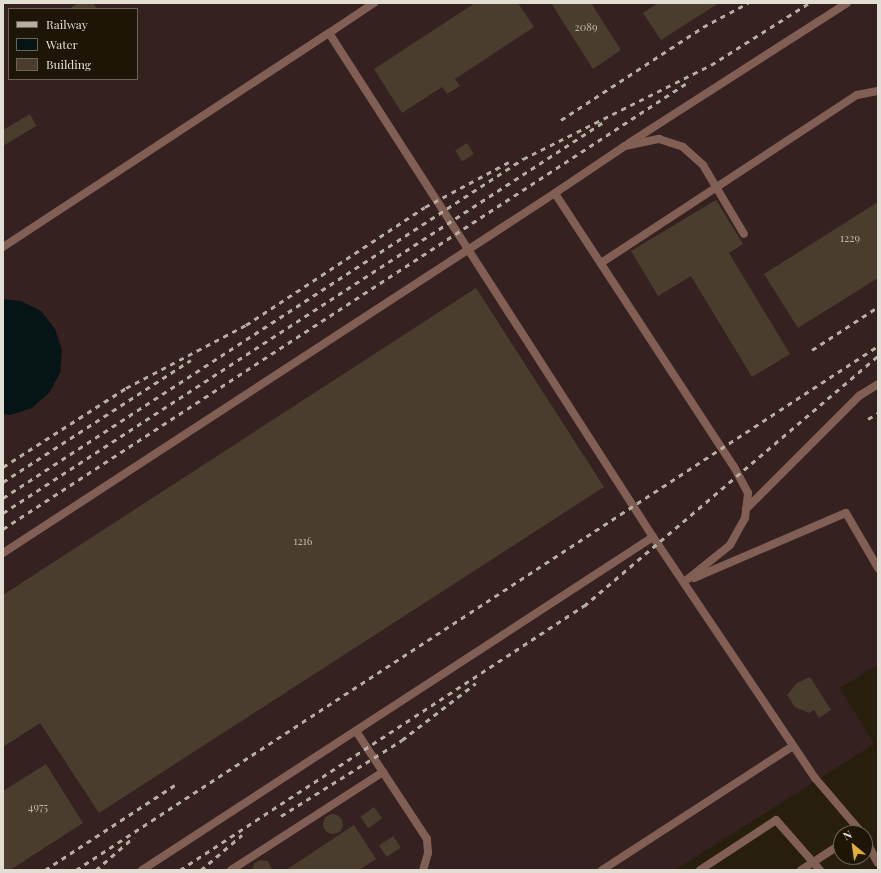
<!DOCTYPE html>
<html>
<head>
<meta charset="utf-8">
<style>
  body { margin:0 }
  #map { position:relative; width:881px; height:873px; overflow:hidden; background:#271e0e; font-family:"Playfair Display",serif }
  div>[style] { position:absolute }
  .industrial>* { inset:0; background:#342120 }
  .water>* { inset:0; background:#051414 }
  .building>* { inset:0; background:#4b3d2e; transform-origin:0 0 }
  .round { border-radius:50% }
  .lane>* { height:8px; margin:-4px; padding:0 4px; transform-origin:4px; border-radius:4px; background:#825f55 }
  .rail>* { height:3px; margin-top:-1.5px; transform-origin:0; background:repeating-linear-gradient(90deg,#b5afa2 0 5px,transparent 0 10px) }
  span { translate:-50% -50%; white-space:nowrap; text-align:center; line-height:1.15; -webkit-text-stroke:4px #1d1505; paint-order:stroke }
  .number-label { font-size:11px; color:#bdb6aa }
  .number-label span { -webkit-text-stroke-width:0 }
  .frame { position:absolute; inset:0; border:4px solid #e3ded3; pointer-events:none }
  .legend { position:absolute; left:8px; top:8px; width:130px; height:72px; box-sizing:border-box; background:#1d1505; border:1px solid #6c6557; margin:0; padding:5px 7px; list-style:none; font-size:12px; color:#e3ded3 }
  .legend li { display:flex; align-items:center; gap:8px; height:20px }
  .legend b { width:20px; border:1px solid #6c6557 }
  .north { position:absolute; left:833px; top:825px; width:40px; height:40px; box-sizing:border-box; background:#1d1505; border:1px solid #6c6557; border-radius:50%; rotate:331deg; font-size:11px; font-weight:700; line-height:16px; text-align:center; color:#e3ded3 }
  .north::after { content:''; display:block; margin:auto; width:14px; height:18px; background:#e3ae35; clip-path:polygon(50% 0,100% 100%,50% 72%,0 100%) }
</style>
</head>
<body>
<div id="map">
  <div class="industrial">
    <i style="clip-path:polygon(evenodd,3px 3px,878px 3px,878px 665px,840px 688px,874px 744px,675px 870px,3px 870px,3px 3px,9px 9px,137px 9px,137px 79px,9px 79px,9px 9px)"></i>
  </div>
  <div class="water">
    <i style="clip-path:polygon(3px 299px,21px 301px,41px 311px,55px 329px,62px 350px,60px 373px,49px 393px,32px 408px,10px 415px,3px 414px)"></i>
  </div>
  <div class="building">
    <i style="clip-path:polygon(78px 3px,93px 3px,97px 9px,69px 9px)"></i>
    <i style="clip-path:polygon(475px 3px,518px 3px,534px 27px,455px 79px,460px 86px,447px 94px,442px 87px,402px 113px,374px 69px)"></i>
    <i style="clip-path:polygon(551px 3px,591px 3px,621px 50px,593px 69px)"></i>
    <i style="clip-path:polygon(658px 3px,719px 3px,661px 40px,643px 13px)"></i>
    <i style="clip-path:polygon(30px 114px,36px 126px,3px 146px,3px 130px)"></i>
    <i style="left:467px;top:143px;width:13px;height:14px;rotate:58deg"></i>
    <i style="clip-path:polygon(716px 200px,743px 244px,729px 253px,790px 354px,752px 377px,691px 276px,658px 296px,631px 251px)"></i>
    <i style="clip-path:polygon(878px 202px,878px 278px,798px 328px,764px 274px)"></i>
    <i style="clip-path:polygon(476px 288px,604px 487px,99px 813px,40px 723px,3px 747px,3px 595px)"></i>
    <i style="clip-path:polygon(810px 677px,831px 710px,819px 718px,814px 710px,809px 713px,795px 707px,787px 695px,797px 683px)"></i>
    <i style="clip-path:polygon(46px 764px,83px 823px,10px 870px,3px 870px,3px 791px)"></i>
    <i style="left:374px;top:807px;width:14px;height:17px;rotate:54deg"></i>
    <i class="round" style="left:323px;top:814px;width:20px;height:20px"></i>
    <i style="clip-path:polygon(354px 825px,376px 859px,359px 870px,286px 870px)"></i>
    <i style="left:393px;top:836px;width:14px;height:17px;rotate:56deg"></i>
    <i style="clip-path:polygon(261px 860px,268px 861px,272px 870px,253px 870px,254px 863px)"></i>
  </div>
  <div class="lane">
    <i style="left:374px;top:3px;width:54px;rotate:146.3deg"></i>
    <i style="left:329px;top:33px;width:599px;rotate:57.26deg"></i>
    <i style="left:629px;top:143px;width:259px;rotate:-32.7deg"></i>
    <i style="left:3px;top:247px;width:390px;rotate:-33.3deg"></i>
    <i style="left:601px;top:263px;width:306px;rotate:-33.3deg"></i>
    <i style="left:857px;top:95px;width:21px;rotate:-11deg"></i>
    <i style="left:746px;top:509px;width:160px;rotate:-45deg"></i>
    <i style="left:859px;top:396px;width:22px;rotate:-32deg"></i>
    <i style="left:3px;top:553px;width:659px;rotate:-33.11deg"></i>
    <i style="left:694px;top:578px;width:165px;rotate:-23.2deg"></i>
    <i style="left:846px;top:513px;width:64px;rotate:59.8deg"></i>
    <i style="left:684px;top:582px;width:59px;rotate:-38.8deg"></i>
    <i style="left:730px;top:545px;width:31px;rotate:-61deg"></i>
    <i style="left:745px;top:518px;width:25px;rotate:-83deg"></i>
    <i style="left:748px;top:493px;width:30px;rotate:-118deg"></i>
    <i style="left:734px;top:467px;width:327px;rotate:-123.2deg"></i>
    <i style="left:555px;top:193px;width:84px;rotate:-33.9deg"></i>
    <i style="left:625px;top:146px;width:35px;rotate:-12deg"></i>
    <i style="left:659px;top:139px;width:25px;rotate:18deg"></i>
    <i style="left:683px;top:147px;width:27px;rotate:42deg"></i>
    <i style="left:703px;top:165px;width:80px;rotate:59.3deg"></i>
    <i style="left:356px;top:731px;width:129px;rotate:56.7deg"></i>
    <i style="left:427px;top:839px;width:14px;rotate:86deg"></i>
    <i style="left:428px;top:853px;width:18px;rotate:106deg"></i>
    <i style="left:865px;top:839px;width:27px;rotate:62deg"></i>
    <i style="left:142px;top:870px;width:610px;rotate:-33.09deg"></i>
    <i style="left:653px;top:537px;width:290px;rotate:56.1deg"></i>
    <i style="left:815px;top:778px;width:72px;rotate:49.5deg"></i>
    <i style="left:231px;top:870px;width:181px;rotate:-32.8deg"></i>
    <i style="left:602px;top:870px;width:228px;rotate:-33deg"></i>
    <i style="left:700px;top:870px;width:91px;rotate:-33.3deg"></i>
    <i style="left:776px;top:820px;width:67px;rotate:48.7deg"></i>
    <i style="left:801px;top:870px;width:48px;rotate:-33deg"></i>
  </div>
  <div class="rail">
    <i style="left:561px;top:120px;width:170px;rotate:-33.2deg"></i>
    <i style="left:703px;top:27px;width:51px;rotate:-28.1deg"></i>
    <i style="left:812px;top:350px;width:79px;rotate:-33.1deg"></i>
    <i style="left:868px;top:419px;width:12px;rotate:-31deg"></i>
    <i style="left:3px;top:467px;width:146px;rotate:-32.7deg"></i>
    <i style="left:126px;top:388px;width:136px;rotate:-27.7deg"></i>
    <i style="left:246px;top:325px;width:214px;rotate:-33.4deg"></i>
    <i style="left:425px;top:207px;width:95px;rotate:-28.2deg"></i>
    <i style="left:3px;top:482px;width:224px;rotate:-33deg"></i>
    <i style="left:3px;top:498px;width:621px;rotate:-33.1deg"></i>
    <i style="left:523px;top:159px;width:210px;rotate:-26.6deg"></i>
    <i style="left:711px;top:65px;width:116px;rotate:-32.3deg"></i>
    <i style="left:3px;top:513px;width:718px;rotate:-33.07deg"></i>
    <i style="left:3px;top:529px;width:820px;rotate:-33.11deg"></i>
    <i style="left:281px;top:816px;width:143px;rotate:-32.1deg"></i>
    <i style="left:402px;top:740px;width:93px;rotate:-37.6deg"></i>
    <i style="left:45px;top:870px;width:155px;rotate:-33.2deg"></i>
    <i style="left:76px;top:870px;width:958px;rotate:-33.16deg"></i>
    <i style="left:96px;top:870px;width:50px;rotate:-41deg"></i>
    <i style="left:180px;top:870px;width:483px;rotate:-33.2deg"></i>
    <i style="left:584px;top:606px;width:386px;rotate:-40.4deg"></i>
    <i style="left:201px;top:870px;width:54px;rotate:-40.5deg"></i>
  </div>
  <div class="number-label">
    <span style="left:586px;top:27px">2089</span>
    <span style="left:850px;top:238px">1229</span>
    <span style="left:303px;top:541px">1216</span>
    <span style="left:38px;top:807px">4975</span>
  </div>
  <div class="frame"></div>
  <ul class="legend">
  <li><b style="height:5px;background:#b5afa2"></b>Railway</li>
  <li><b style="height:11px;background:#051414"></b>Water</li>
  <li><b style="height:11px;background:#4b3d2e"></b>Building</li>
  </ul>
  <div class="north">N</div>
</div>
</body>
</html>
